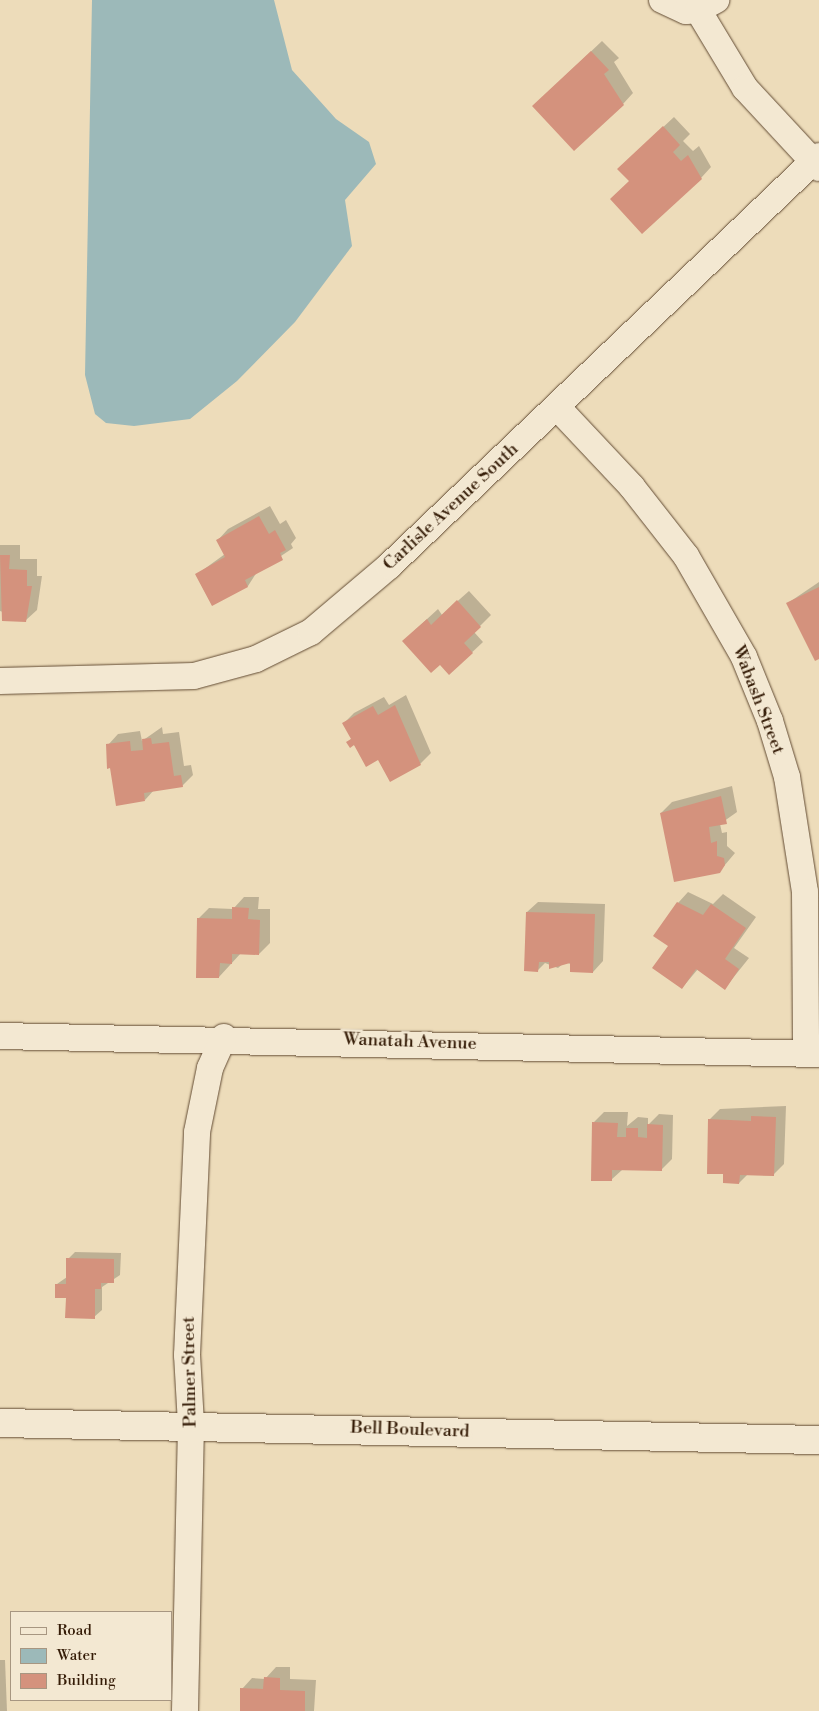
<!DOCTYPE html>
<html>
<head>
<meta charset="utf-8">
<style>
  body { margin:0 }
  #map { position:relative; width:819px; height:1711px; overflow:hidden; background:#eddcba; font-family:"Libre Bodoni",serif }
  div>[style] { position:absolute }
  .water>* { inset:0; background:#9cb9b9 }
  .shadow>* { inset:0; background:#0003 }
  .building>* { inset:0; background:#d4927d }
  .roads { filter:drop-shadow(0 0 1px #634c34) drop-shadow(0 0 1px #634c34) }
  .street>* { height:26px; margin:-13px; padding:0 13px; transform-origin:13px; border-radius:13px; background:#f3e8d2 }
  .secondary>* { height:28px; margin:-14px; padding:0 14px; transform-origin:14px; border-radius:14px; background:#f3e8d2 }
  span { translate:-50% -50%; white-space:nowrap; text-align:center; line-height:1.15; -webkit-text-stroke:5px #f3e8d2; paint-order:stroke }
  .street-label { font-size:18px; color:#351c07 }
  .legend { position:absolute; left:10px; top:1611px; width:162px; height:90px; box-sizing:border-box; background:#f3e8d2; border:1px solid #a79681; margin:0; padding:6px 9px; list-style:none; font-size:15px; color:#351c07 }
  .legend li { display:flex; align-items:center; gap:10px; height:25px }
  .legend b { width:25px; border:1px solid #a79681 }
</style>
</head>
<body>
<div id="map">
  <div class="water">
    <i style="clip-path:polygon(92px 0,274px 0,292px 70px,336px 119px,369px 142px,376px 164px,345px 200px,352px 246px,295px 322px,237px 381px,190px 419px,134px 426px,106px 423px,95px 414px,85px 375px)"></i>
  </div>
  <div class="shadow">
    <i style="clip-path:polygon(602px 41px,619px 58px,614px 62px,633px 93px,623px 104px,545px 95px)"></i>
    <i style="clip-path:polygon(674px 117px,690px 134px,683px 141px,693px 151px,699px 146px,711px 167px,701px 178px,630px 181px,630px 158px)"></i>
    <i style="clip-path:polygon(270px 506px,280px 524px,286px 520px,296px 538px,291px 544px,293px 548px,257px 572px,248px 586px,212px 605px,196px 575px,225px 554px,218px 540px,228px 529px)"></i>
    <i style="clip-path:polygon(0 545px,20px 545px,20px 559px,37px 559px,37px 576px,42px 576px,37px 610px,26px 620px,0 611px)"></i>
    <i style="clip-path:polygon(819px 582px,819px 658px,788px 603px)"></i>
    <i style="clip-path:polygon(469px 591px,491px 615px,474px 632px,483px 642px,449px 674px,414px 631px,438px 609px,442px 615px)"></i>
    <i style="clip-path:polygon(406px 695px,431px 753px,420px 764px,378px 758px,348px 742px,352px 738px,343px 724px,354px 713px,384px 697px,389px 705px)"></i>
    <i style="clip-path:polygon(162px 727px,163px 734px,179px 732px,184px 766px,191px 765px,193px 775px,182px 786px,154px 790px,145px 800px,108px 745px,118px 734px,140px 731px,142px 741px)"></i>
    <i style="clip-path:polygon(732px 786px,737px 812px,720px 824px,722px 833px,727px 832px,727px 846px,735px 853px,719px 872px,661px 813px,672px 802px)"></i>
    <i style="clip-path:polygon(688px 892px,713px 904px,723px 894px,756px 917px,734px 948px,749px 958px,725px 988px,698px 969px,682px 988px,670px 946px,678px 903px)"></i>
    <i style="clip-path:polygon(244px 897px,259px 897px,258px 909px,270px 909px,270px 943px,259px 954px,241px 953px,219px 977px,198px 919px,209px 908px,233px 909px)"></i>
    <i style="clip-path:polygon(538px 902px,605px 904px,603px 961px,593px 972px,565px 962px,558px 968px,545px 963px,538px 970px,527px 912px)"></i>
    <i style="clip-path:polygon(786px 1106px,784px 1164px,774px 1174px,748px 1174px,739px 1183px,709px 1120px,720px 1109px)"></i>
    <i style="clip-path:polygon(604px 1112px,628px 1112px,627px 1126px,638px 1117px,648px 1118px,648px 1125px,659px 1114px,673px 1115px,672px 1159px,661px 1170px,622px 1170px,611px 1180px,594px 1122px)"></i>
    <i style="clip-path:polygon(75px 1252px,121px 1253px,120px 1275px,102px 1287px,102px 1310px,94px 1317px,57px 1284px,67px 1277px,68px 1259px)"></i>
    <i style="clip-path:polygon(0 1660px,5px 1660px,7px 1711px,0 1711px)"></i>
    <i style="clip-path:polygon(276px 1667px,290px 1667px,290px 1679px,316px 1680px,314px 1711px,241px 1711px,242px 1689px,252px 1678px,265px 1679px)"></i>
  </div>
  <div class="building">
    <i style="clip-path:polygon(591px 51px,609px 70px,604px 74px,624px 105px,574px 151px,532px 106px)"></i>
    <i style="clip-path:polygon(663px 126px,680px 145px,673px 152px,681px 161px,688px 155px,702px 179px,642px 234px,610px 199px,629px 181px,617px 169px)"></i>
    <i style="clip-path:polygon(259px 516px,269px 534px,275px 530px,286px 550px,280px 553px,283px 560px,245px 580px,248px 587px,212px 606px,195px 574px,225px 557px,216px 540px)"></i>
    <i style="clip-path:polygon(0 555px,10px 555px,9px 569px,27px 570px,27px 586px,32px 586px,26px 622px,2px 621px)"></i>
    <i style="clip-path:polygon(819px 587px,819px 659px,815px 661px,786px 603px)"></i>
    <i style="clip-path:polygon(457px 600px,481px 627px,464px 643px,473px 653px,449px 675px,440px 665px,431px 673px,402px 641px,427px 619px,431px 625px)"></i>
    <i style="clip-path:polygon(395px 705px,421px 765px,390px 782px,378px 760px,366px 767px,354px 745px,350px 748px,346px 742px,351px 739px,342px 723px,373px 706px,378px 715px)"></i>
    <i style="clip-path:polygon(151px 738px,152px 744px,169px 742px,174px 776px,181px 775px,183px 787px,144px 793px,145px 801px,116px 806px,110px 768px,107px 769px,106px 744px,130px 741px,131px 751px,143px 750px,142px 739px)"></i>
    <i style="clip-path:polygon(721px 796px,727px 824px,709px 827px,711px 843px,717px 841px,717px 856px,724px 858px,725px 865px,720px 873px,674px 882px,660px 813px)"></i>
    <i style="clip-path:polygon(677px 902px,703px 915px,711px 904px,746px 928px,725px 959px,739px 969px,725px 990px,696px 969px,682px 989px,652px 968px,668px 946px,653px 936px)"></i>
    <i style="clip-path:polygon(232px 907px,249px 908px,248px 919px,260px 920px,259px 955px,232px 954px,232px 964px,220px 963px,219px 978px,196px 978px,197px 918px,232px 919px)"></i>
    <i style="clip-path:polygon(526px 912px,595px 914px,593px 973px,570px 972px,570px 963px,549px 969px,549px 962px,539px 962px,538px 972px,524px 971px)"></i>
    <i style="clip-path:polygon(751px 1116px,776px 1117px,774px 1176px,740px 1175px,739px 1184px,723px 1183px,723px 1174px,707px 1174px,708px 1119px,751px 1121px)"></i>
    <i style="clip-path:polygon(592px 1122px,618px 1123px,617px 1137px,626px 1137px,626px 1128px,638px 1128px,638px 1137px,647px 1138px,647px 1124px,663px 1125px,662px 1171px,612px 1170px,612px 1181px,591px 1181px)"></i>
    <i style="clip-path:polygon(66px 1258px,114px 1259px,114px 1283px,101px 1283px,101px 1289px,95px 1289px,95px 1319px,65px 1318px,66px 1298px,55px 1298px,55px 1284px,66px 1284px)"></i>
    <i style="clip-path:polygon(264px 1677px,280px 1678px,280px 1690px,305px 1691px,305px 1711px,240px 1711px,240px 1688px,263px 1689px)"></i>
  </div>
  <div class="roads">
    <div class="street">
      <i style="left:662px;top:0;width:26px;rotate:25deg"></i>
      <i style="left:686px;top:11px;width:12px;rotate:-5deg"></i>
      <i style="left:698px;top:10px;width:21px;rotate:-29deg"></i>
      <i style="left:698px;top:10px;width:91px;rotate:58.9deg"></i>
      <i style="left:745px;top:88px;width:109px;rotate:47.2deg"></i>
      <i style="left:557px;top:407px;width:110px;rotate:46.8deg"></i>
      <i style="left:632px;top:487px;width:88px;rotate:52deg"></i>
      <i style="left:686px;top:556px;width:116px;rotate:60.1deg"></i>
      <i style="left:744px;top:657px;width:69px;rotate:67.9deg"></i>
      <i style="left:770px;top:721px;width:59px;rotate:73.1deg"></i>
      <i style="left:787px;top:777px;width:116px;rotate:81.1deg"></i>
      <i style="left:805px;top:892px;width:161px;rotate:89.6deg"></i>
      <i style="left:0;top:681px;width:194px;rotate:-1.5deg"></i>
      <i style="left:194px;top:676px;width:64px;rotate:-15.3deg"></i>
      <i style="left:256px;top:659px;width:61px;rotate:-26.1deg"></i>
      <i style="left:311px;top:632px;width:102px;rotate:-40.2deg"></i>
      <i style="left:389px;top:566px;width:594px;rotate:-43.64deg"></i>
      <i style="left:0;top:1036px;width:819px;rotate:1.26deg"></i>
      <i style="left:185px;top:1711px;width:287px;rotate:-88.8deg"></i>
      <i style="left:191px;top:1424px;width:69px;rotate:-93.3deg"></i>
      <i style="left:187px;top:1355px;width:223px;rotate:-87.4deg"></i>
      <i style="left:197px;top:1132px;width:65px;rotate:-78.5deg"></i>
      <i style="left:210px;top:1068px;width:34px;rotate:-66deg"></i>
    </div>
    <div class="secondary">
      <i style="left:0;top:1423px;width:819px;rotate:1.19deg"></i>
    </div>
  </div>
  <div class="street-label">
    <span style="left:451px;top:507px;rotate:-43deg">Carlisle Avenue South</span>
    <span style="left:758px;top:700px;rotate:69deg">Wabash Street</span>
    <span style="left:410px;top:1042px;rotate:2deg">Wanatah Avenue</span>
    <span style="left:190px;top:1372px;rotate:-91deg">Palmer Street</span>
    <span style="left:410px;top:1430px;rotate:2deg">Bell Boulevard</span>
  </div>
  <ul class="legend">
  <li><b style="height:6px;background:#f3e8d2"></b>Road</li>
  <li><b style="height:14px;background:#9cb9b9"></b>Water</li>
  <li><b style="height:14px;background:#d4927d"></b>Building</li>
  </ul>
</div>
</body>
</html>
